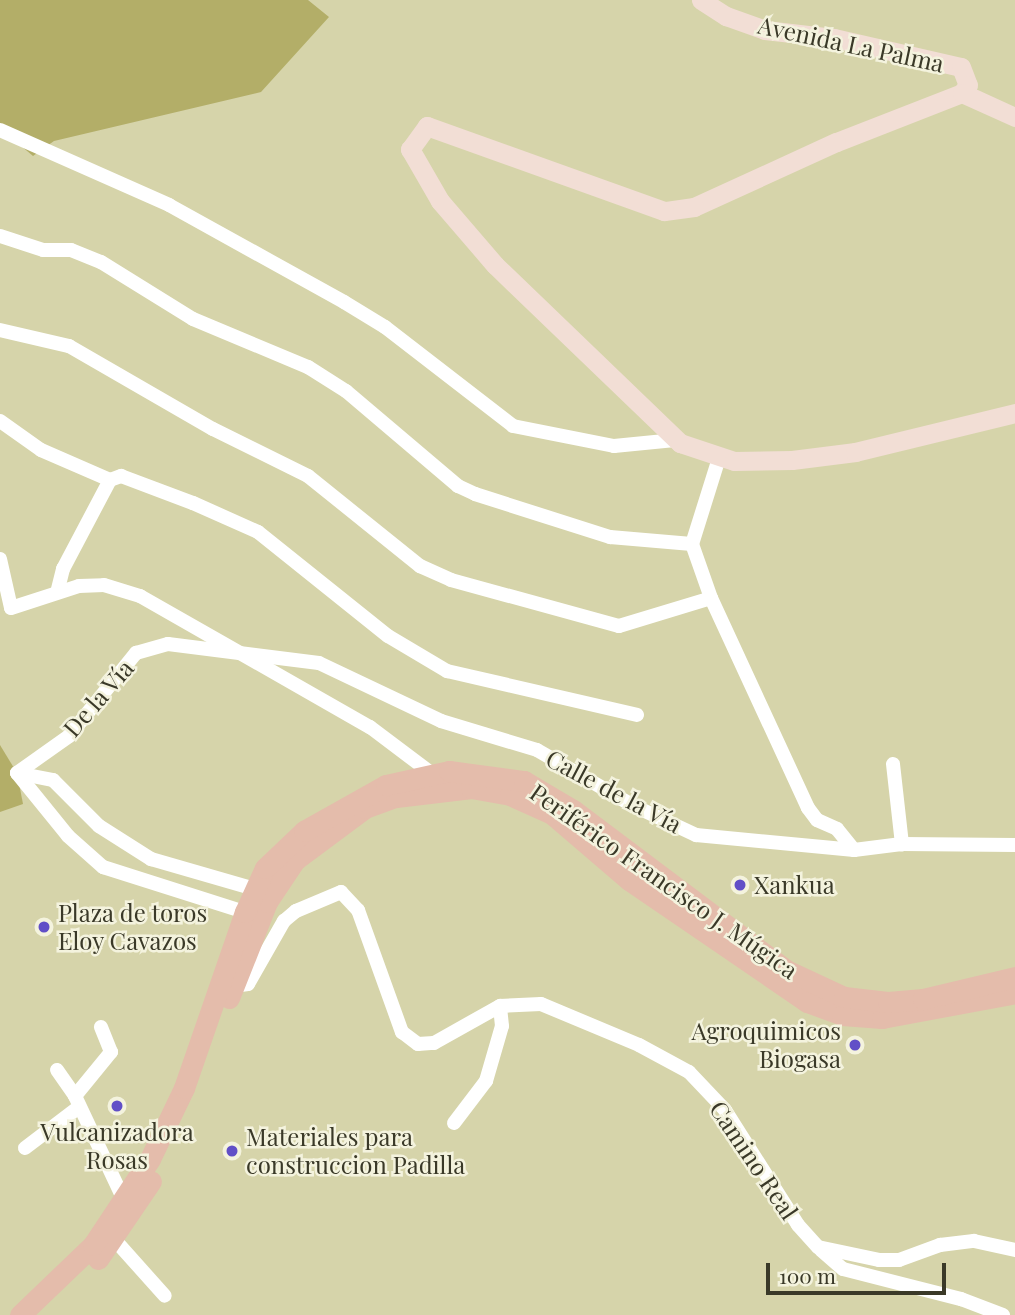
<!DOCTYPE html>
<html>
<head>
<meta charset="utf-8">
<style>
  body { margin:0 }
  #map { position:relative; width:1015px; height:1315px; overflow:hidden; background:#d6d4aa; font-family:"Playfair Display",serif }
  div>[style] { position:absolute }
  .green>* { inset:0; background:#b3ae68 }
  .street>* { height:14px; margin:-7px; padding:0 7px; transform-origin:7px; border-radius:7px; background:#fff }
  .secondary>* { height:19px; margin:-9.5px; padding:0 9.5px; transform-origin:9.5px; border-radius:9.5px; background:#f2ded5 }
  .primary>* { height:21px; margin:-10.5px; padding:0 10.5px; transform-origin:10.5px; border-radius:10.5px; background:#e4bcab }
  .dots>* { width:19px; height:19px; translate:-50% -50%; box-sizing:border-box; border:4px solid #f4f3de; border-radius:50% }
  span { translate:-50% -50%; white-space:nowrap; text-align:center; line-height:1.15; -webkit-text-stroke:5px #f4f3de; paint-order:stroke }
  .street-label { font-size:24px; color:#3a3928 }
  .poi-label { font-size:24px; color:#3a3928 }
  .left { translate:0 -50%; text-align:left }
  .right { translate:-100% -50%; text-align:right }
  .scale { position:absolute; left:766px; top:1263px; width:180px; height:32px; box-sizing:border-box; border:4px solid #3a3928; border-top:0; padding-left:9px; font-size:21px; line-height:24px; white-space:nowrap; color:#3a3928; -webkit-text-stroke:5px #f4f3de; paint-order:stroke }
</style>
</head>
<body>
<div id="map">
  <div class="green">
    <i style="clip-path:polygon(0 0,308px 0,329px 17px,261px 92px,54px 141px,33px 156px,0 128px)"></i>
    <i style="clip-path:polygon(0 745px,17px 773px,23px 804px,0 812px)"></i>
  </div>
  <div class="street">
    <i style="left:0;top:130px;width:185px;rotate:23.9deg"></i>
    <i style="left:169px;top:205px;width:200px;rotate:29deg"></i>
    <i style="left:344px;top:302px;width:48px;rotate:31.4deg"></i>
    <i style="left:385px;top:327px;width:162px;rotate:37.7deg"></i>
    <i style="left:513px;top:426px;width:103px;rotate:11.2deg"></i>
    <i style="left:614px;top:446px;width:61px;rotate:-5.6deg"></i>
    <i style="left:0;top:236px;width:45px;rotate:18deg"></i>
    <i style="left:43px;top:250px;width:28px"></i>
    <i style="left:71px;top:250px;width:32px;rotate:22deg"></i>
    <i style="left:101px;top:262px;width:108px;rotate:31.8deg"></i>
    <i style="left:193px;top:319px;width:125px;rotate:22.7deg"></i>
    <i style="left:308px;top:367px;width:45px;rotate:32.3deg"></i>
    <i style="left:346px;top:391px;width:147px;rotate:40.3deg"></i>
    <i style="left:458px;top:486px;width:19px;rotate:25deg"></i>
    <i style="left:475px;top:494px;width:142px;rotate:17.7deg"></i>
    <i style="left:610px;top:537px;width:82px;rotate:4.9deg"></i>
    <i style="left:0;top:330px;width:71px;rotate:13.1deg"></i>
    <i style="left:69px;top:346px;width:166px;rotate:30deg"></i>
    <i style="left:213px;top:429px;width:106px;rotate:26.3deg"></i>
    <i style="left:308px;top:476px;width:144px;rotate:38.8deg"></i>
    <i style="left:420px;top:566px;width:34px;rotate:24deg"></i>
    <i style="left:451px;top:580px;width:174px;rotate:15.3deg"></i>
    <i style="left:619px;top:626px;width:96px;rotate:-16.9deg"></i>
    <i style="left:0;top:421px;width:50px;rotate:35.3deg"></i>
    <i style="left:41px;top:450px;width:75px;rotate:23.5deg"></i>
    <i style="left:110px;top:480px;width:12px;rotate:-20deg"></i>
    <i style="left:121px;top:476px;width:77px;rotate:20.6deg"></i>
    <i style="left:193px;top:503px;width:71px;rotate:24deg"></i>
    <i style="left:258px;top:532px;width:166px;rotate:38.7deg"></i>
    <i style="left:388px;top:636px;width:69px;rotate:30.7deg"></i>
    <i style="left:447px;top:671px;width:195px;rotate:13deg"></i>
    <i style="left:719px;top:458px;width:90px;rotate:107.4deg"></i>
    <i style="left:692px;top:544px;width:57px;rotate:70.6deg"></i>
    <i style="left:711px;top:598px;width:231px;rotate:65.2deg"></i>
    <i style="left:808px;top:808px;width:15px;rotate:53deg"></i>
    <i style="left:817px;top:820px;width:22px;rotate:24deg"></i>
    <i style="left:837px;top:829px;width:27px;rotate:51deg"></i>
    <i style="left:0;top:559px;width:50px;rotate:77.3deg"></i>
    <i style="left:11px;top:608px;width:71px;rotate:-17.9deg"></i>
    <i style="left:79px;top:586px;width:25px;rotate:-2deg"></i>
    <i style="left:104px;top:585px;width:38px;rotate:17deg"></i>
    <i style="left:140px;top:596px;width:265px;rotate:29.7deg"></i>
    <i style="left:370px;top:727px;width:76px;rotate:37deg"></i>
    <i style="left:58px;top:589px;width:21px;rotate:-76deg"></i>
    <i style="left:63px;top:569px;width:101px;rotate:-62.2deg"></i>
    <i style="left:893px;top:764px;width:81px;rotate:83.6deg"></i>
    <i style="left:17px;top:773px;width:64px;rotate:-35.4deg"></i>
    <i style="left:69px;top:736px;width:107px;rotate:-51.1deg"></i>
    <i style="left:136px;top:653px;width:33px;rotate:-16deg"></i>
    <i style="left:168px;top:644px;width:152px;rotate:7.2deg"></i>
    <i style="left:319px;top:663px;width:135px;rotate:25.4deg"></i>
    <i style="left:441px;top:721px;width:100px;rotate:16.8deg"></i>
    <i style="left:537px;top:750px;width:110px;rotate:30.1deg"></i>
    <i style="left:632px;top:805px;width:71px;rotate:25.1deg"></i>
    <i style="left:696px;top:835px;width:159px;rotate:5.4deg"></i>
    <i style="left:854px;top:850px;width:48px;rotate:-7.1deg"></i>
    <i style="left:902px;top:844px;width:113px;rotate:0.5deg"></i>
    <i style="left:17px;top:773px;width:81px;rotate:51deg"></i>
    <i style="left:68px;top:836px;width:47px;rotate:41.5deg"></i>
    <i style="left:103px;top:867px;width:149px;rotate:17.6deg"></i>
    <i style="left:17px;top:773px;width:37px;rotate:11deg"></i>
    <i style="left:53px;top:780px;width:65px;rotate:45deg"></i>
    <i style="left:99px;top:826px;width:62px;rotate:32.4deg"></i>
    <i style="left:151px;top:859px;width:108px;rotate:16.1deg"></i>
    <i style="left:234px;top:986px;width:14px;rotate:-8deg"></i>
    <i style="left:248px;top:984px;width:73px;rotate:-60.3deg"></i>
    <i style="left:284px;top:921px;width:16px;rotate:-40deg"></i>
    <i style="left:296px;top:911px;width:49px;rotate:-22.9deg"></i>
    <i style="left:341px;top:892px;width:25px;rotate:47deg"></i>
    <i style="left:358px;top:910px;width:130px;rotate:70.2deg"></i>
    <i style="left:402px;top:1032px;width:20px;rotate:37deg"></i>
    <i style="left:418px;top:1044px;width:16px;rotate:-4deg"></i>
    <i style="left:434px;top:1043px;width:76px;rotate:-29.3deg"></i>
    <i style="left:500px;top:1006px;width:41px;rotate:-2.8deg"></i>
    <i style="left:541px;top:1004px;width:106px;rotate:22.7deg"></i>
    <i style="left:639px;top:1045px;width:57px;rotate:28.4deg"></i>
    <i style="left:689px;top:1072px;width:52px;rotate:46.5deg"></i>
    <i style="left:725px;top:1110px;width:136px;rotate:57.6deg"></i>
    <i style="left:798px;top:1225px;width:30px;rotate:48deg"></i>
    <i style="left:818px;top:1247px;width:62px;rotate:12deg"></i>
    <i style="left:879px;top:1260px;width:20px"></i>
    <i style="left:899px;top:1260px;width:44px;rotate:-20.1deg"></i>
    <i style="left:940px;top:1245px;width:34px;rotate:-7deg"></i>
    <i style="left:974px;top:1241px;width:42px;rotate:12.4deg"></i>
    <i style="left:57px;top:1070px;width:32px;rotate:55deg"></i>
    <i style="left:75px;top:1096px;width:113px;rotate:64.8deg"></i>
    <i style="left:75px;top:1096px;width:57px;rotate:-50.7deg"></i>
    <i style="left:111px;top:1052px;width:27px;rotate:-112deg"></i>
    <i style="left:454px;top:1123px;width:53px;rotate:-52.7deg"></i>
    <i style="left:486px;top:1081px;width:57px;rotate:-73.8deg"></i>
    <i style="left:502px;top:1026px;width:20px;rotate:-96deg"></i>
    <i style="left:25px;top:1148px;width:68px;rotate:-37.2deg"></i>
    <i style="left:114px;top:1239px;width:76px;rotate:48.2deg"></i>
    <i style="left:821px;top:1250px;width:29px;rotate:41deg"></i>
    <i style="left:843px;top:1269px;width:122px;rotate:14.3deg"></i>
    <i style="left:961px;top:1299px;width:45px;rotate:20.9deg"></i>
  </div>
  <div class="secondary">
    <i style="left:701px;top:0;width:30px;rotate:33deg"></i>
    <i style="left:726px;top:16px;width:41px;rotate:19.7deg"></i>
    <i style="left:765px;top:30px;width:69px;rotate:6.6deg"></i>
    <i style="left:834px;top:38px;width:130px;rotate:12.9deg"></i>
    <i style="left:961px;top:67px;width:19px;rotate:69deg"></i>
    <i style="left:968px;top:85px;width:10px;rotate:127deg"></i>
    <i style="left:962px;top:93px;width:135px;rotate:158.7deg"></i>
    <i style="left:836px;top:142px;width:156px;rotate:155.4deg"></i>
    <i style="left:694px;top:207px;width:30px;rotate:172deg"></i>
    <i style="left:664px;top:211px;width:252px;rotate:-160.3deg"></i>
    <i style="left:427px;top:126px;width:29px;rotate:126deg"></i>
    <i style="left:410px;top:149px;width:60px;rotate:60deg"></i>
    <i style="left:440px;top:201px;width:84px;rotate:49.3deg"></i>
    <i style="left:495px;top:265px;width:257px;rotate:43.9deg"></i>
    <i style="left:680px;top:443px;width:57px;rotate:18.4deg"></i>
    <i style="left:734px;top:461px;width:58px;rotate:-1deg"></i>
    <i style="left:792px;top:460px;width:64px;rotate:-7.2deg"></i>
    <i style="left:855px;top:452px;width:165px;rotate:-13.7deg"></i>
    <i style="left:962px;top:93px;width:58px;rotate:24.4deg"></i>
  </div>
  <div class="primary">
    <i style="left:229px;top:998px;width:103px;rotate:-68.4deg"></i>
    <i style="left:267px;top:902px;width:50px;rotate:-56.3deg"></i>
    <i style="left:295px;top:860px;width:87px;rotate:-36.6deg"></i>
    <i style="left:365px;top:808px;width:33px;rotate:-20deg"></i>
    <i style="left:396px;top:797px;width:76px;rotate:-6.8deg"></i>
    <i style="left:471px;top:788px;width:40px;rotate:10deg"></i>
    <i style="left:510px;top:795px;width:46px;rotate:24.3deg"></i>
    <i style="left:552px;top:814px;width:101px;rotate:40.6deg"></i>
    <i style="left:629px;top:880px;width:216px;rotate:34.4deg"></i>
    <i style="left:807px;top:1002px;width:37px;rotate:20deg"></i>
    <i style="left:842px;top:1015px;width:40px;rotate:4.3deg"></i>
    <i style="left:882px;top:1018px;width:135px;rotate:-10.6deg"></i>
    <i style="left:98px;top:1259px;width:94px;rotate:-55.8deg"></i>
    <i style="left:20px;top:1315px;width:101px;rotate:-43.8deg"></i>
    <i style="left:93px;top:1245px;width:103px;rotate:-56.5deg"></i>
    <i style="left:150px;top:1159px;width:79px;rotate:-64.4deg"></i>
    <i style="left:184px;top:1088px;width:186px;rotate:-70.9deg"></i>
    <i style="left:245px;top:912px;width:48px;rotate:-65.6deg"></i>
    <i style="left:265px;top:868px;width:54px;rotate:-43.5deg"></i>
    <i style="left:304px;top:831px;width:94px;rotate:-29.3deg"></i>
    <i style="left:386px;top:785px;width:65px;rotate:-12.5deg"></i>
    <i style="left:449px;top:771px;width:76px;rotate:7.6deg"></i>
    <i style="left:524px;top:781px;width:57px;rotate:30.6deg"></i>
    <i style="left:573px;top:810px;width:266px;rotate:36.9deg"></i>
    <i style="left:786px;top:970px;width:64px;rotate:25deg"></i>
    <i style="left:844px;top:997px;width:44px;rotate:6.5deg"></i>
    <i style="left:888px;top:1002px;width:35px;rotate:-5deg"></i>
    <i style="left:923px;top:999px;width:95px;rotate:-13.4deg"></i>
  </div>
  <div class="dots">
    <i style="left:740px;top:885px;background:#614fc7"></i>
    <i style="left:44px;top:927px;background:#614fc7"></i>
    <i style="left:855px;top:1045px;background:#614fc7"></i>
    <i style="left:117px;top:1106px;background:#614fc7"></i>
    <i style="left:232px;top:1151px;background:#614fc7"></i>
  </div>
  <div class="street-label">
    <span style="left:851px;top:44px;rotate:12deg">Avenida La Palma</span>
    <span style="left:98px;top:698px;rotate:-49deg">De la Vía</span>
    <span style="left:614px;top:791px;rotate:28deg">Calle de la Vía</span>
    <span style="left:664px;top:881px;rotate:35deg">Periférico Francisco J. Múgica</span>
    <span style="left:754px;top:1160px;rotate:56deg">Camino Real</span>
  </div>
  <div class="poi-label">
    <span class="left" style="left:754px;top:885px">Xankua</span>
    <span class="left" style="left:58px;top:927px">Plaza de toros<br>Eloy Cavazos</span>
    <span class="right" style="left:841px;top:1045px">Agroquimicos<br>Biogasa</span>
    <span style="left:117px;top:1146px">Vulcanizadora<br>Rosas</span>
    <span class="left" style="left:246px;top:1151px">Materiales para<br>construccion Padilla</span>
  </div>
  <div class="scale">100 m</div>
</div>
</body>
</html>
